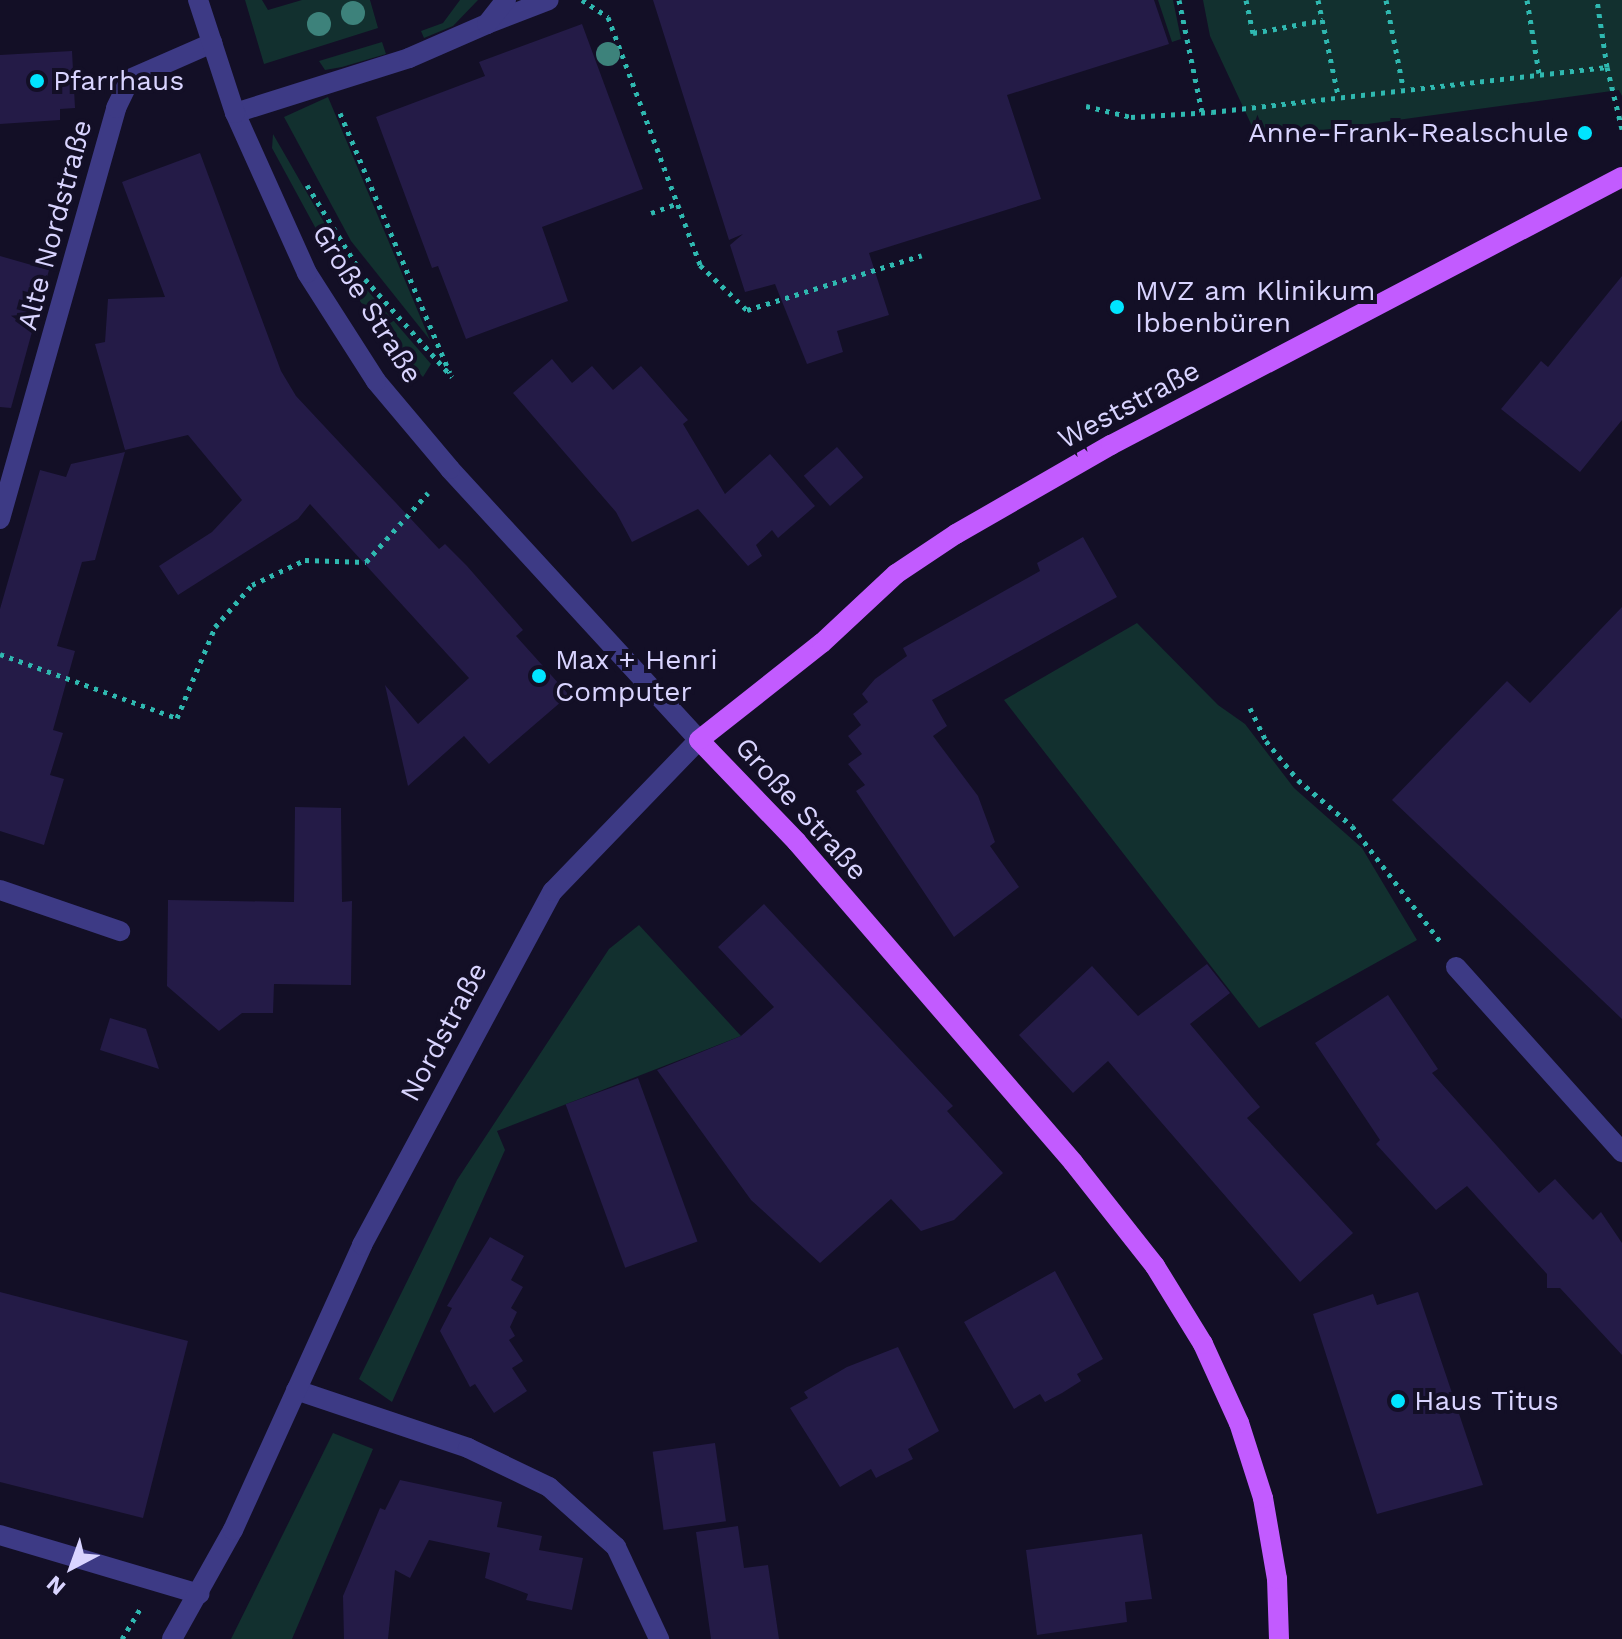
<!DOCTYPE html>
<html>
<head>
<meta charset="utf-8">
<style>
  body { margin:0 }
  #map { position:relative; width:1622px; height:1639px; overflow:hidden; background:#130f26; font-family:"Work Sans",sans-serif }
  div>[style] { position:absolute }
  .green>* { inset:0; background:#12302f }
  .building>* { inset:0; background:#241b47; transform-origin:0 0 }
  .path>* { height:5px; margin-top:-2.5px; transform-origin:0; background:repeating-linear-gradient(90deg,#2fb8b0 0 4px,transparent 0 10px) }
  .minor>* { height:20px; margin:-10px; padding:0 10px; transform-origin:10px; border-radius:10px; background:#3d3a85 }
  .major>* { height:20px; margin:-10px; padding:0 10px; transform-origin:10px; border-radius:10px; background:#c25bff }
  .trees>* { width:24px; height:24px; margin:-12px; border-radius:50%; background:#3d827b }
  .dots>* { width:22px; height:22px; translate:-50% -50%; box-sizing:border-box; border:4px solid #130f26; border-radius:50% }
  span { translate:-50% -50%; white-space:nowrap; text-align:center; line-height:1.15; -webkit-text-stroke:8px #130f26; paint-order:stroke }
  .poi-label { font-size:28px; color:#d9d4ff }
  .left { translate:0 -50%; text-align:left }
  .right { translate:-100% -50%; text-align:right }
  .street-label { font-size:28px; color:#d9d4ff }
  .north { position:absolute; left:32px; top:1527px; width:80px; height:80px; -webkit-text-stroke:6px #130f26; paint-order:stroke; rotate:221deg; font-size:22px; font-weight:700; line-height:32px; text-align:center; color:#d9d4ff }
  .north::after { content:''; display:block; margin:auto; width:28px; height:36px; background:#d9d4ff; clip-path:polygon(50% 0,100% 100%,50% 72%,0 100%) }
</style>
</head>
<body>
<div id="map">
  <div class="green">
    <i style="clip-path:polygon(245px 0,262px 0,268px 10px,302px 0,370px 0,378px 28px,264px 64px)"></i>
    <i style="clip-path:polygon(460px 0,478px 0,453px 26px,424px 38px,421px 31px,443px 23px)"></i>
    <i style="clip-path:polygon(1158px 0,1173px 0,1181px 39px,1172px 42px)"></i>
    <i style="clip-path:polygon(1203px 0,1622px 0,1622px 96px,1619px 90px,1258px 139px,1210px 36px)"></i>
    <i style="clip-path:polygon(382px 42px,386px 54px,342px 67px,325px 70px,319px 61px)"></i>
    <i style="clip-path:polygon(328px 97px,430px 340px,351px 241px,284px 117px)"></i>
    <i style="clip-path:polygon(273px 134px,355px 276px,431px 364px,423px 377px,387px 339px,340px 273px,272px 148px)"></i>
    <i style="clip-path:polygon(1137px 623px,1218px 705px,1245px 724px,1294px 788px,1362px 848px,1417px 940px,1259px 1028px,1004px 700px)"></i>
    <i style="clip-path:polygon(639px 925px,741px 1036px,497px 1131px,505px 1150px,392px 1402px,359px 1379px,457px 1180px,609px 949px)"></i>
    <i style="clip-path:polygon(333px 1433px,373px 1449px,292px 1639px,231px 1639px)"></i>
  </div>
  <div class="building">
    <i style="clip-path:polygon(653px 0,1154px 0,1169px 44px,1007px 95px,1041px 199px,869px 253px,889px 315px,837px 331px,843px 352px,807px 364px,775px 284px,745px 292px,730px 245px,743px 234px,729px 240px)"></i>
    <i style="clip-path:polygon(582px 24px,643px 189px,542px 227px,568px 301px,466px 339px,438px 266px,432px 268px,376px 117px,485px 76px,479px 62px)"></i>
    <i style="clip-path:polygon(72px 51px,75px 108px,60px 109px,60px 120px,0 124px,0 55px)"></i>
    <i style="clip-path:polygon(200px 153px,281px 371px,296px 396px,439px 549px,445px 544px,467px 566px,523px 630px,516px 636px,569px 695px,489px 764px,464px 736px,408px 786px,385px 685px,418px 724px,469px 678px,310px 504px,298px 519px,178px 595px,159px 566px,212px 532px,242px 500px,188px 435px,125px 450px,95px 344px,105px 342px,108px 299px,165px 297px,122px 182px)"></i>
    <i style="clip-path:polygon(0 256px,49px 270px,11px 408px,0 407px)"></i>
    <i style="clip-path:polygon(1622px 276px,1622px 420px,1580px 472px,1501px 409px,1541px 361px,1548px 367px)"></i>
    <i style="clip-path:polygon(552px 359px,572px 383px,592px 366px,613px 390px,641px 366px,688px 420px,683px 424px,725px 494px,770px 454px,815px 506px,778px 538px,772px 530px,756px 545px,762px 556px,748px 566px,698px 509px,632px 542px,616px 512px,513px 393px)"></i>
    <i style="left:837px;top:447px;width:40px;height:44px;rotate:49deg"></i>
    <i style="clip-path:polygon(125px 452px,95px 560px,82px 562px,57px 646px,75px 651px,53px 730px,63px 733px,50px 775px,64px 779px,44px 845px,0 831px,0 609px,40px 470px,66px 477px,71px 464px)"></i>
    <i style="clip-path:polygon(1083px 537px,1117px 597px,932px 700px,947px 726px,933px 736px,978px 796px,995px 842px,990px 846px,1019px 887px,954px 937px,856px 791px,865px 785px,848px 764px,862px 754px,848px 736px,861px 725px,853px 714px,868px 702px,862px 694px,875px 679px,907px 656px,903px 648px,1040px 571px,1037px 563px)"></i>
    <i style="clip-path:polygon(1622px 607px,1622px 1019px,1392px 800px,1507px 681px,1530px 703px)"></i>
    <i style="clip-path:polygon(295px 807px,341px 808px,342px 902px,352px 901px,351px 985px,274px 984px,273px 1013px,242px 1013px,219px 1031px,167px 986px,168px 900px,294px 902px)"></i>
    <i style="clip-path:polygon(764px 904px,953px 1106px,947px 1111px,1003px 1173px,954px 1220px,921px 1231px,891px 1199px,820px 1263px,751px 1200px,657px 1070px,741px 1036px,774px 1007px,718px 947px)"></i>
    <i style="clip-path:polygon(1207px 964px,1230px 993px,1190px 1024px,1260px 1107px,1247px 1118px,1353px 1233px,1300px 1282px,1108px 1061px,1073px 1093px,1019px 1035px,1092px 966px,1138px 1016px)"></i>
    <i style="clip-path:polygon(1388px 995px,1438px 1069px,1432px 1073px,1539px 1193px,1555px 1179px,1593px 1220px,1601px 1212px,1622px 1243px,1622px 1355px,1560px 1288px,1547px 1288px,1547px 1274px,1467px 1186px,1436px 1210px,1376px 1144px,1380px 1140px,1315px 1043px)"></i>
    <i style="clip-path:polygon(110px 1018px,146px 1029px,159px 1069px,100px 1050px)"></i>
    <i style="left:638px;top:1078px;width:174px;height:77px;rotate:70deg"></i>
    <i style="clip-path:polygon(490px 1237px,524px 1256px,511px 1280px,523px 1287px,511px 1308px,517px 1312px,510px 1327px,515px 1336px,509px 1340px,523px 1361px,512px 1368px,527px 1391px,494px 1413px,475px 1384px,470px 1387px,440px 1331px,452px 1308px,447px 1306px)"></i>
    <i style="clip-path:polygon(1055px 1271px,1103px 1359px,1077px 1374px,1081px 1381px,1062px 1393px,1045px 1402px,1040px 1394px,1014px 1409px,964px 1322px)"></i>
    <i style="clip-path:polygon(0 1292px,188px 1341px,143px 1518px,0 1482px)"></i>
    <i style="clip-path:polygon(1418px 1292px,1483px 1485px,1377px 1514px,1313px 1314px,1373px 1294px,1377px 1305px)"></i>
    <i style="clip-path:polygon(898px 1347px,939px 1431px,908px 1449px,913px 1459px,876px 1478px,871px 1469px,840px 1487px,790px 1408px,808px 1398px,804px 1392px,847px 1367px)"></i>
    <i style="left:715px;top:1443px;width:79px;height:63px;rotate:82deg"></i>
    <i style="clip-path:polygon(400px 1480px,502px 1502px,497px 1527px,542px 1536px,539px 1550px,583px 1558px,572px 1610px,526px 1600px,528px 1594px,485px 1578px,490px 1553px,429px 1540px,410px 1578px,395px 1570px,388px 1639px,344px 1639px,343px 1596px,380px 1508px,385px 1510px)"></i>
    <i style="clip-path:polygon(738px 1526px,744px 1568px,768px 1565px,779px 1639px,711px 1639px,696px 1532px)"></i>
    <i style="clip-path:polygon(1142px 1534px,1152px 1599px,1125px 1602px,1127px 1622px,1037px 1635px,1026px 1550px)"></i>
  </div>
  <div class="path">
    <i style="left:582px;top:0;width:31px;rotate:33deg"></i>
    <i style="left:608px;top:17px;width:265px;rotate:69.6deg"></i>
    <i style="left:700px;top:265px;width:65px;rotate:43.8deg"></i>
    <i style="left:747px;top:310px;width:183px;rotate:-17.4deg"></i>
    <i style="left:1179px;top:0;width:114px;rotate:78.4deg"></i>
    <i style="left:1246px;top:0;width:34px;rotate:78deg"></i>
    <i style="left:1253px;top:33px;width:71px;rotate:-10.5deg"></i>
    <i style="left:1318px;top:0;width:97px;rotate:78.1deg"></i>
    <i style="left:1386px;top:0;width:89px;rotate:78.9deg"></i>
    <i style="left:1527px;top:0;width:74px;rotate:80.7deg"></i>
    <i style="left:1607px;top:67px;width:64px;rotate:76.4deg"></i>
    <i style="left:1086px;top:106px;width:46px;rotate:13.7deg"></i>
    <i style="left:1131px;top:117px;width:81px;rotate:-3.5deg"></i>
    <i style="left:1212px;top:112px;width:398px;rotate:-6.5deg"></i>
    <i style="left:1607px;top:67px;width:68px;rotate:-98.5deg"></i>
    <i style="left:340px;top:113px;width:282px;rotate:67.1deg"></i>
    <i style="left:307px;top:185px;width:110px;rotate:58.3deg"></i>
    <i style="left:365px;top:279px;width:131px;rotate:48.4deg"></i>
    <i style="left:651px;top:213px;width:27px;rotate:-20deg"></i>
    <i style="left:0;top:654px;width:188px;rotate:19.9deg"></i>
    <i style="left:177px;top:718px;width:99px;rotate:-67.3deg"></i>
    <i style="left:215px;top:627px;width:56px;rotate:-48.6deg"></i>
    <i style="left:252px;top:585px;width:59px;rotate:-25.3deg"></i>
    <i style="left:305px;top:560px;width:61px;rotate:1.9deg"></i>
    <i style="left:366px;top:562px;width:93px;rotate:-48.1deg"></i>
    <i style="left:1250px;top:708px;width:37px;rotate:64deg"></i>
    <i style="left:1266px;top:741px;width:50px;rotate:50.6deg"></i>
    <i style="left:1298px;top:780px;width:71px;rotate:40.4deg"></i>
    <i style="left:1352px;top:826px;width:145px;rotate:52.6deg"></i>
    <i style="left:122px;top:1639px;width:35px;rotate:-59deg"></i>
  </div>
  <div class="minor">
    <i style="left:487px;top:24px;width:66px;rotate:-21.2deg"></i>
    <i style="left:235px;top:113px;width:182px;rotate:-17.5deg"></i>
    <i style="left:409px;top:58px;width:85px;rotate:-23.6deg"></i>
    <i style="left:487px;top:24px;width:31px;rotate:-52deg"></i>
    <i style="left:0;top:519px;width:427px;rotate:-74.2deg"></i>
    <i style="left:116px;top:108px;width:32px;rotate:-64deg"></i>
    <i style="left:130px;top:79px;width:90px;rotate:-23.7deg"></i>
    <i style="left:0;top:890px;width:127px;rotate:18.9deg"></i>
    <i style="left:1456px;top:967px;width:249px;rotate:48.1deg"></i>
    <i style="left:296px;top:1390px;width:182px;rotate:18.6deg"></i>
    <i style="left:468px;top:1448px;width:90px;rotate:25.7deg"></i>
    <i style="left:549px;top:1487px;width:90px;rotate:41.8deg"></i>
    <i style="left:616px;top:1547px;width:102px;rotate:64.9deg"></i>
    <i style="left:0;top:1535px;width:208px;rotate:16.5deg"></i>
    <i style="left:172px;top:1639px;width:125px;rotate:-60.8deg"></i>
    <i style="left:233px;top:1530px;width:313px;rotate:-65.6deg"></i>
    <i style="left:362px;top:1245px;width:402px;rotate:-61.7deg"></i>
    <i style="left:553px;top:891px;width:210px;rotate:-46deg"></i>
    <i style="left:699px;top:740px;width:368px;rotate:-132.6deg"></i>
    <i style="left:450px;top:469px;width:115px;rotate:-130.1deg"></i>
    <i style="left:376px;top:381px;width:128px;rotate:-122.6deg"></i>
    <i style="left:307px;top:273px;width:175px;rotate:-114.2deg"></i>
    <i style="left:235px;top:113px;width:119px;rotate:-108.1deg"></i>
  </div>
  <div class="major">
    <i style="left:1279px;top:1639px;width:60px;rotate:-91.9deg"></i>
    <i style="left:1277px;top:1579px;width:82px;rotate:-99.8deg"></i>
    <i style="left:1263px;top:1498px;width:79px;rotate:-107.7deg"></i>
    <i style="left:1239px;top:1423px;width:87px;rotate:-114.5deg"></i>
    <i style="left:1203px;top:1344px;width:92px;rotate:-121.6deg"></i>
    <i style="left:1155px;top:1266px;width:132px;rotate:-128.3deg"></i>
    <i style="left:1073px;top:1162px;width:423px;rotate:-130.8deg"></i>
    <i style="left:797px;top:842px;width:141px;rotate:-133.9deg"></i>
    <i style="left:699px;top:740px;width:157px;rotate:-38.3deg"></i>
    <i style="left:822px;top:643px;width:101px;rotate:-43deg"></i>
    <i style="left:896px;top:574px;width:72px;rotate:-33.7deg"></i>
    <i style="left:956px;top:534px;width:179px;rotate:-29.9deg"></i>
    <i style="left:1111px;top:445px;width:577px;rotate:-27.68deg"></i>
  </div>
  <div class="trees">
    <i style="left:353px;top:13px"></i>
    <i style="left:319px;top:24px"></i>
    <i style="left:608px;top:54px"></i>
  </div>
  <div class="dots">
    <i style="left:37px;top:81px;background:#00e5ff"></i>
    <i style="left:1585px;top:133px;background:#00e5ff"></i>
    <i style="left:1117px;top:307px;background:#00e5ff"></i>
    <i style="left:539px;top:676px;background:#00e5ff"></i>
    <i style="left:1398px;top:1401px;background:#00e5ff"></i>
  </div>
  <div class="poi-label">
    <span class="left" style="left:53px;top:81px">Pfarrhaus</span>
    <span class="right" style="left:1569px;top:133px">Anne-Frank-Realschule</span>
    <span class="left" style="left:1135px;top:307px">MVZ am Klinikum<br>Ibbenbüren</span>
    <span class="left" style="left:555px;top:676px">Max + Henri<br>Computer</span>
    <span class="left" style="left:1414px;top:1401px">Haus Titus</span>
  </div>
  <div class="street-label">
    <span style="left:55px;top:225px;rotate:-75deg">Alte Nordstraße</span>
    <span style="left:367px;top:304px;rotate:58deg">Große Straße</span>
    <span style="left:1129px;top:405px;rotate:-28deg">Weststraße</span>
    <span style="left:801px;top:809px;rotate:48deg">Große Straße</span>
    <span style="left:444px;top:1032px;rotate:-62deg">Nordstraße</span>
  </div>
  <div class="north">N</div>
</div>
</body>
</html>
